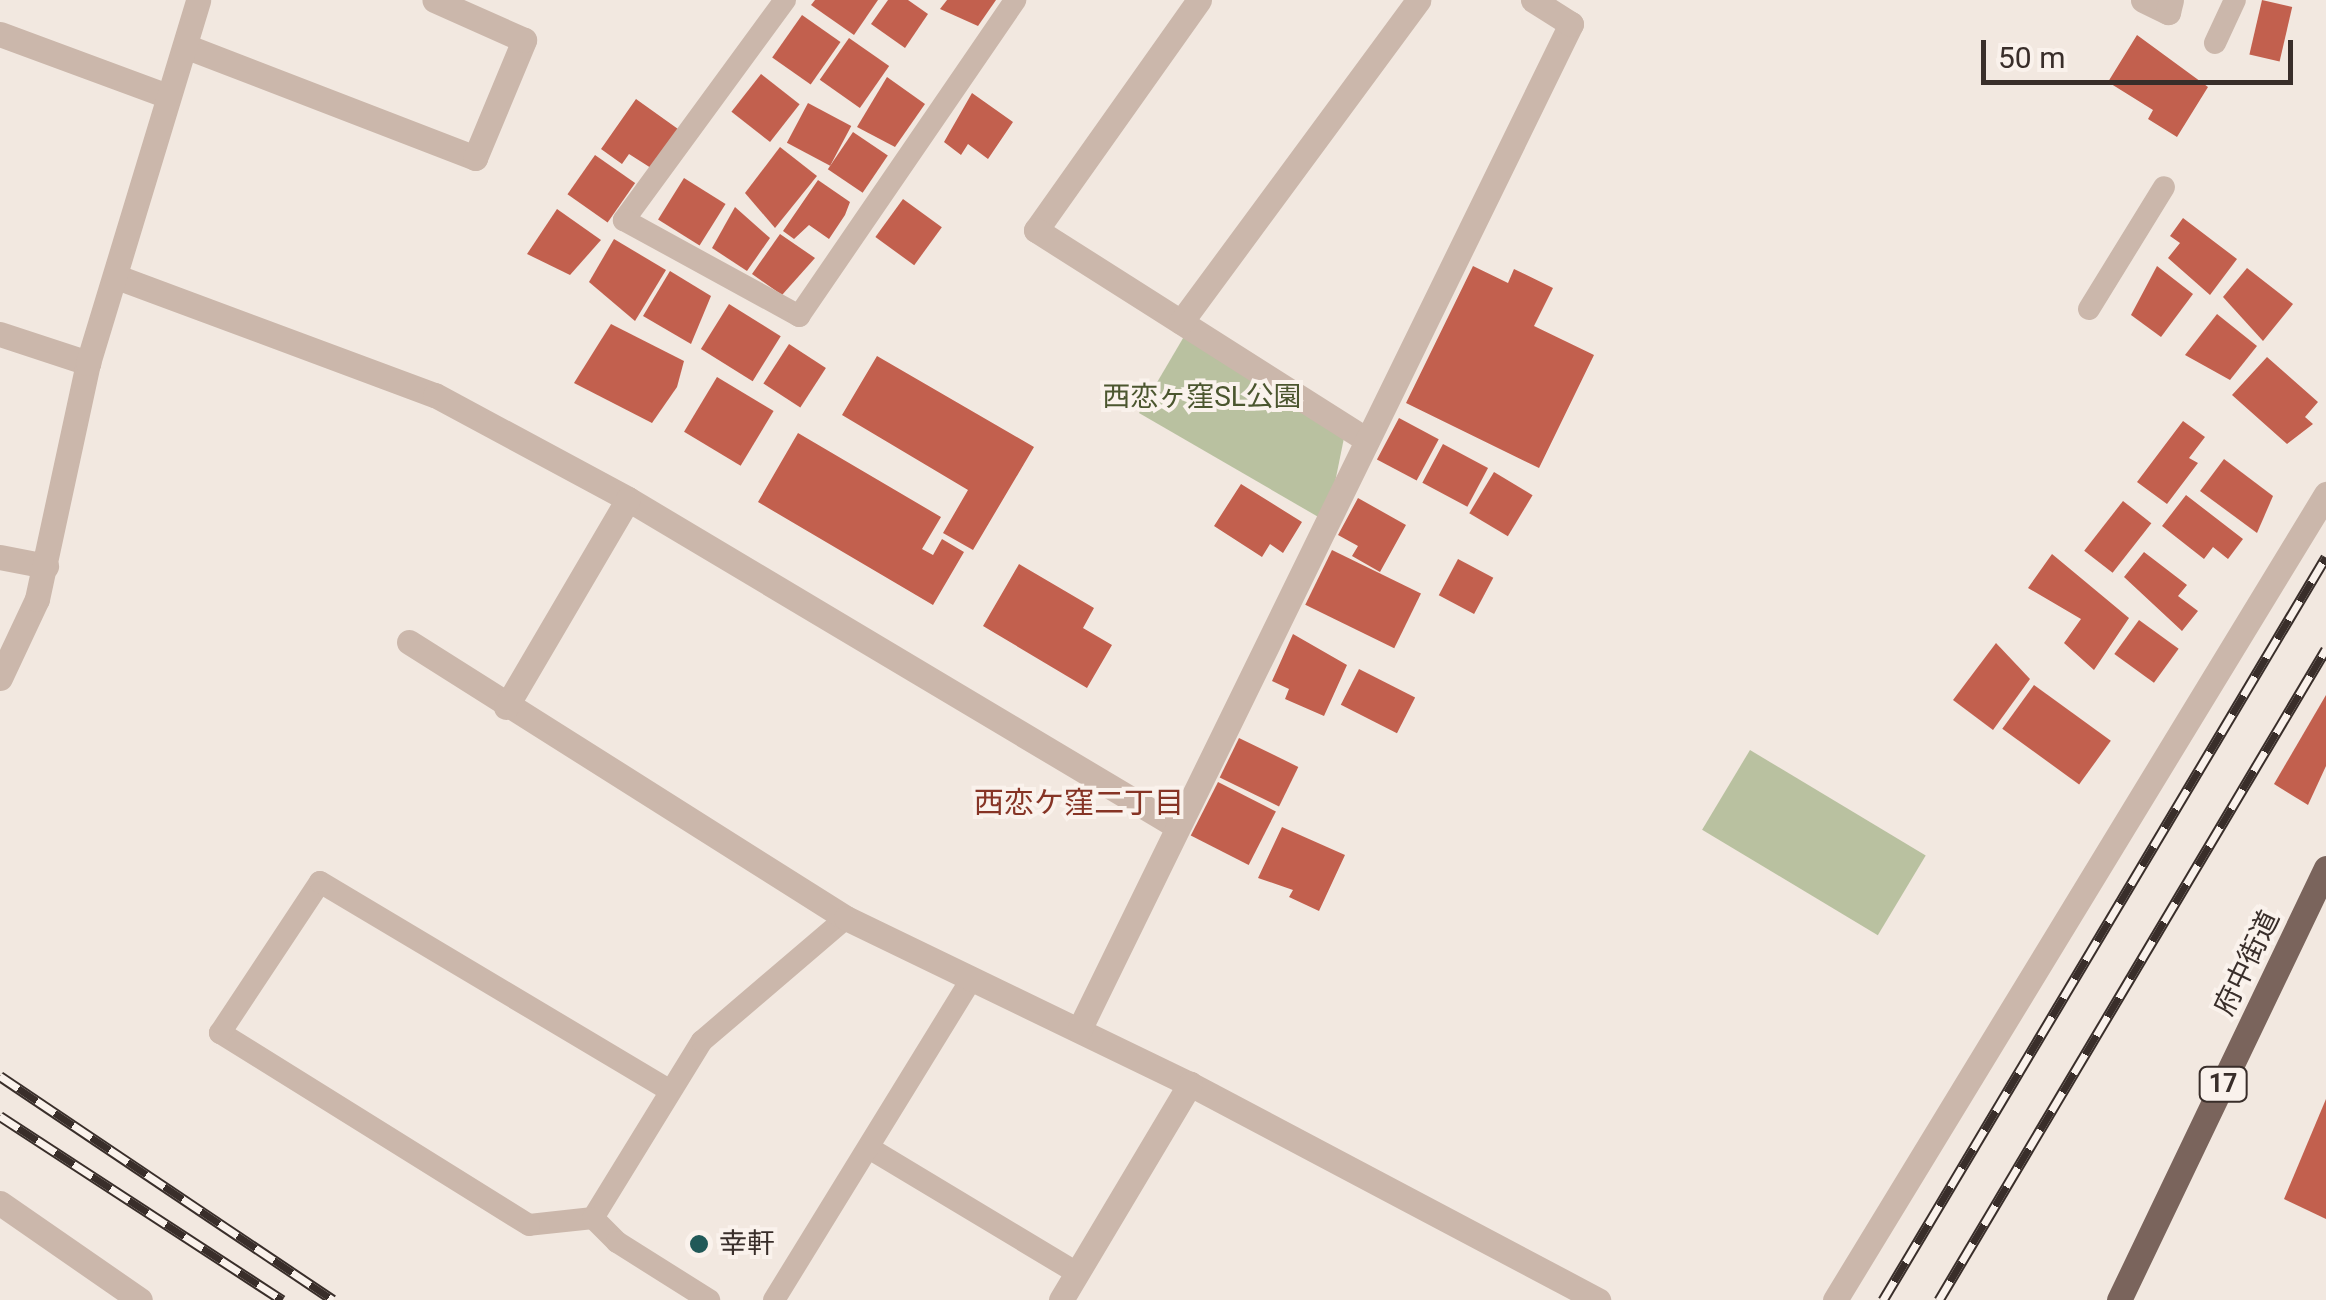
<!DOCTYPE html>
<html>
<head>
<meta charset="utf-8">
<style>
  body { margin:0 }
  #map { position:relative; width:2326px; height:1300px; overflow:hidden; background:#f2e8e0; font-family:Roboto,"Noto Sans JP",sans-serif }
  div>[style] { position:absolute }
  .green>* { inset:0; background:#b9c1a0; transform-origin:0 0 }
  .building>* { inset:0; background:#c2604e; transform-origin:0 0 }
  .lane>* { height:22px; margin:-11px; padding:0 11px; transform-origin:11px; border-radius:11px; background:#cbb7ab }
  .street>* { height:25px; margin:-12.5px; padding:0 12.5px; transform-origin:12.5px; border-radius:12.5px; background:#cbb7ab }
  .primary>* { height:25px; margin:-12.5px; padding:0 12.5px; transform-origin:12.5px; border-radius:12.5px; background:#7a645c }
  .rail>* { height:11px; margin-top:-5.5px; transform-origin:0; background:repeating-linear-gradient(90deg,#faf2ec 0 22px,#392e2a 0 44px); box-sizing:border-box; border-block:2px solid #392e2a }
  .dots>* { width:28px; height:28px; translate:-50% -50%; box-sizing:border-box; border:5px solid #faf2ec; border-radius:50% }
  span { translate:-50% -50%; white-space:nowrap; text-align:center; line-height:1.15; -webkit-text-stroke:8px #faf2ec; paint-order:stroke }
  .shield-label span { padding:2px 8px; background:#faf2ec; border:2px solid; border-radius:8px; -webkit-text-stroke-width:0 }
  .shield-label { font-size:25px; color:#392e2a; font-weight:700 }
  .park-label { font-size:28px; color:#4b562f }
  .street-label { font-size:28px; color:#392e2a }
  .poi-label { font-size:28px; color:#392e2a }
  .left { translate:0 -50%; text-align:left }
  .neighbourhood-label { font-size:30px; color:#863425 }
  .scale { position:absolute; left:1981px; top:40px; width:312px; height:45px; box-sizing:border-box; border:5px solid #392e2a; border-top:0; padding-left:12px; font-size:30px; line-height:35px; white-space:nowrap; color:#392e2a; -webkit-text-stroke:8px #faf2ec; paint-order:stroke }
</style>
</head>
<body>
<div id="map">
  <div class="green">
    <i style="clip-path:polygon(1189px 328px,1346px 428px,1327px 522px,1139px 413px)"></i>
    <i style="left:1750px;top:750px;width:205px;height:93px;rotate:31deg"></i>
  </div>
  <div class="building">
    <i style="clip-path:polygon(815px 0,878px 0,854px 35px,811px 5px)"></i>
    <i style="clip-path:polygon(888px 0,908px 0,928px 14px,905px 48px,871px 24px)"></i>
    <i style="clip-path:polygon(947px 0,996px 0,978px 26px,940px 9px)"></i>
    <i style="left:2262px;top:0;width:31px;height:56px;rotate:13deg"></i>
    <i style="left:802px;top:15px;width:47px;height:52px;rotate:35deg"></i>
    <i style="clip-path:polygon(2137px 35px,2208px 87px,2177px 137px,2148px 119px,2153px 110px,2108px 82px)"></i>
    <i style="left:849px;top:38px;width:49px;height:51px;rotate:35deg"></i>
    <i style="left:761px;top:74px;width:49px;height:48px;rotate:38deg"></i>
    <i style="clip-path:polygon(887px 77px,925px 104px,895px 147px,857px 127px)"></i>
    <i style="clip-path:polygon(972px 93px,1013px 122px,988px 159px,968px 144px,961px 155px,944px 142px)"></i>
    <i style="clip-path:polygon(636px 99px,678px 129px,651px 168px,629px 154px,622px 164px,601px 149px)"></i>
    <i style="left:808px;top:103px;width:49px;height:45px;rotate:28deg"></i>
    <i style="left:853px;top:132px;width:42px;height:45px;rotate:34deg"></i>
    <i style="clip-path:polygon(780px 147px,817px 176px,775px 228px,745px 193px)"></i>
    <i style="left:595px;top:155px;width:49px;height:48px;rotate:35deg"></i>
    <i style="left:684px;top:178px;width:49px;height:49px;rotate:32deg"></i>
    <i style="clip-path:polygon(818px 180px,850px 202px,845px 215px,829px 239px,809px 225px,794px 239px,783px 231px)"></i>
    <i style="left:903px;top:199px;width:48px;height:47px;rotate:36deg"></i>
    <i style="clip-path:polygon(735px 207px,770px 238px,747px 271px,712px 248px)"></i>
    <i style="clip-path:polygon(557px 209px,601px 240px,570px 275px,527px 254px)"></i>
    <i style="clip-path:polygon(2183px 218px,2237px 259px,2210px 295px,2168px 258px,2180px 243px,2170px 236px)"></i>
    <i style="clip-path:polygon(780px 234px,815px 258px,782px 295px,752px 274px)"></i>
    <i style="clip-path:polygon(614px 239px,666px 270px,635px 321px,589px 282px)"></i>
    <i style="clip-path:polygon(1473px 266px,1508px 283px,1514px 269px,1553px 288px,1534px 326px,1594px 355px,1539px 468px,1406px 403px)"></i>
    <i style="clip-path:polygon(2157px 266px,2193px 294px,2161px 337px,2131px 315px)"></i>
    <i style="clip-path:polygon(2247px 268px,2293px 304px,2263px 341px,2223px 297px)"></i>
    <i style="clip-path:polygon(670px 271px,711px 296px,691px 344px,643px 316px)"></i>
    <i style="left:729px;top:304px;width:61px;height:53px;rotate:32deg"></i>
    <i style="clip-path:polygon(2217px 314px,2257px 346px,2230px 380px,2185px 355px)"></i>
    <i style="clip-path:polygon(611px 324px,684px 361px,677px 387px,652px 423px,574px 383px)"></i>
    <i style="left:789px;top:344px;width:44px;height:47px;rotate:33deg"></i>
    <i style="clip-path:polygon(877px 356px,1034px 447px,973px 550px,943px 533px,968px 490px,842px 415px)"></i>
    <i style="clip-path:polygon(2267px 357px,2318px 402px,2305px 417px,2313px 424px,2287px 444px,2232px 395px)"></i>
    <i style="left:717px;top:377px;width:66px;height:64px;rotate:31deg"></i>
    <i style="left:1399px;top:418px;width:45px;height:47px;rotate:28deg"></i>
    <i style="clip-path:polygon(2183px 421px,2205px 437px,2189px 458px,2198px 463px,2167px 504px,2137px 482px)"></i>
    <i style="clip-path:polygon(798px 433px,941px 517px,922px 549px,933px 555px,942px 539px,964px 552px,933px 605px,758px 502px)"></i>
    <i style="left:1443px;top:444px;width:51px;height:44px;rotate:28deg"></i>
    <i style="clip-path:polygon(2224px 459px,2273px 496px,2257px 533px,2200px 491px)"></i>
    <i style="left:1494px;top:472px;width:45px;height:48px;rotate:31deg"></i>
    <i style="clip-path:polygon(1241px 484px,1302px 522px,1283px 553px,1270px 544px,1262px 557px,1214px 526px)"></i>
    <i style="clip-path:polygon(2186px 495px,2243px 539px,2228px 559px,2213px 547px,2204px 559px,2162px 526px)"></i>
    <i style="clip-path:polygon(1358px 498px,1406px 525px,1380px 572px,1352px 556px,1358px 546px,1338px 535px)"></i>
    <i style="left:2123px;top:501px;width:36px;height:63px;rotate:38deg"></i>
    <i style="left:1332px;top:550px;width:99px;height:61px;rotate:26deg"></i>
    <i style="clip-path:polygon(2144px 552px,2187px 585px,2178px 596px,2198px 611px,2182px 631px,2124px 577px)"></i>
    <i style="clip-path:polygon(2052px 554px,2129px 618px,2094px 670px,2064px 643px,2081px 619px,2028px 588px)"></i>
    <i style="left:1458px;top:559px;width:40px;height:41px;rotate:28deg"></i>
    <i style="clip-path:polygon(1019px 564px,1094px 608px,1083px 628px,1112px 645px,1087px 688px,983px 626px)"></i>
    <i style="left:2139px;top:620px;width:49px;height:42px;rotate:36deg"></i>
    <i style="clip-path:polygon(1293px 634px,1347px 665px,1324px 716px,1285px 699px,1289px 689px,1272px 681px)"></i>
    <i style="clip-path:polygon(1996px 643px,2030px 679px,1993px 730px,1953px 700px)"></i>
    <i style="left:1359px;top:669px;width:63px;height:40px;rotate:27deg"></i>
    <i style="left:2034px;top:685px;width:95px;height:54px;rotate:36deg"></i>
    <i style="clip-path:polygon(2326px 695px,2326px 766px,2308px 805px,2274px 784px)"></i>
    <i style="left:1239px;top:738px;width:66px;height:44px;rotate:26deg"></i>
    <i style="left:1218px;top:782px;width:65px;height:60px;rotate:27deg"></i>
    <i style="clip-path:polygon(1282px 827px,1345px 855px,1319px 911px,1289px 897px,1293px 890px,1258px 878px)"></i>
    <i style="clip-path:polygon(2326px 1099px,2326px 1219px,2284px 1199px)"></i>
  </div>
  <div class="lane">
    <i style="left:785px;top:0;width:273px;rotate:126.2deg"></i>
    <i style="left:624px;top:220px;width:200px;rotate:28.7deg"></i>
    <i style="left:799px;top:316px;width:383px;rotate:-55.6deg"></i>
    <i style="left:2215px;top:43px;width:47px;rotate:-65.1deg"></i>
    <i style="left:2089px;top:309px;width:143px;rotate:-58.4deg"></i>
    <i style="left:869px;top:1148px;width:243px;rotate:31deg"></i>
    <i style="left:593px;top:1218px;width:64px;rotate:173.8deg"></i>
    <i style="left:529px;top:1225px;width:364px;rotate:-148.1deg"></i>
    <i style="left:220px;top:1033px;width:181px;rotate:-56.5deg"></i>
    <i style="left:320px;top:882px;width:406px;rotate:30.8deg"></i>
    <i style="left:593px;top:1218px;width:208px;rotate:-58.4deg"></i>
    <i style="left:702px;top:1041px;width:189px;rotate:-40.5deg"></i>
    <i style="left:593px;top:1218px;width:34px;rotate:45deg"></i>
    <i style="left:617px;top:1242px;width:109px;rotate:32.2deg"></i>
    <i style="left:774px;top:1300px;width:378px;rotate:-58.4deg"></i>
  </div>
  <div class="street">
    <i style="left:1199px;top:0;width:282px;rotate:125.3deg"></i>
    <i style="left:1036px;top:230px;width:392px;rotate:32.4deg"></i>
    <i style="left:2143px;top:0;width:28px;rotate:26deg"></i>
    <i style="left:2168px;top:12px;width:12px;rotate:-76deg"></i>
    <i style="left:0;top:34px;width:179px;rotate:20.3deg"></i>
    <i style="left:185px;top:46px;width:311px;rotate:21.1deg"></i>
    <i style="left:475px;top:158px;width:128px;rotate:-67.4deg"></i>
    <i style="left:524px;top:40px;width:98px;rotate:-156deg"></i>
    <i style="left:117px;top:277px;width:339px;rotate:20.4deg"></i>
    <i style="left:435px;top:395px;width:219px;rotate:28.3deg"></i>
    <i style="left:628px;top:499px;width:640px;rotate:30.81deg"></i>
    <i style="left:1181px;top:322px;width:400px;rotate:-53.6deg"></i>
    <i style="left:0;top:334px;width:93px;rotate:18.2deg"></i>
    <i style="left:0;top:557px;width:47px;rotate:11.1deg"></i>
    <i style="left:409px;top:642px;width:517px;rotate:32.28deg"></i>
    <i style="left:846px;top:918px;width:382px;rotate:25.8deg"></i>
    <i style="left:1190px;top:1084px;width:462px;rotate:27.9deg"></i>
    <i style="left:0;top:678px;width:87px;rotate:-64.9deg"></i>
    <i style="left:37px;top:599px;width:241px;rotate:-77.8deg"></i>
    <i style="left:88px;top:363px;width:379px;rotate:-73.1deg"></i>
    <i style="left:506px;top:707px;width:241px;rotate:-59.6deg"></i>
    <i style="left:1079px;top:1030px;width:1120px;rotate:-63.94deg"></i>
    <i style="left:1571px;top:24px;width:45px;rotate:-147.7deg"></i>
    <i style="left:0;top:1203px;width:170px;rotate:34.7deg"></i>
    <i style="left:1061px;top:1300px;width:252px;rotate:-59.2deg"></i>
    <i style="left:1835px;top:1300px;width:944px;rotate:-58.65deg"></i>
  </div>
  <div class="primary">
    <i style="left:2119px;top:1300px;width:479px;rotate:-64.4deg"></i>
  </div>
  <div class="rail">
    <i style="left:0;top:1076px;width:401px;rotate:33.9deg"></i>
    <i style="left:0;top:1116px;width:337px;rotate:33.1deg"></i>
    <i style="left:1883px;top:1300px;width:865px;rotate:-59.2deg"></i>
    <i style="left:1939px;top:1300px;width:757px;rotate:-59.27deg"></i>
  </div>
  <div class="dots">
    <i style="left:699px;top:1244px;background:#215958"></i>
  </div>
  <div class="shield-label">
    <span style="left:2223px;top:1084px">17</span>
  </div>
  <div class="park-label">
    <span style="left:1202px;top:397px">西恋ヶ窪SL公園</span>
  </div>
  <div class="street-label">
    <span style="left:2247px;top:963px;rotate:-64deg">府中街道</span>
  </div>
  <div class="poi-label">
    <span class="left" style="left:719px;top:1244px">幸軒</span>
  </div>
  <div class="neighbourhood-label">
    <span style="left:1079px;top:803px">西恋ケ窪二丁目</span>
  </div>
  <div class="scale">50 m</div>
</div>
</body>
</html>
